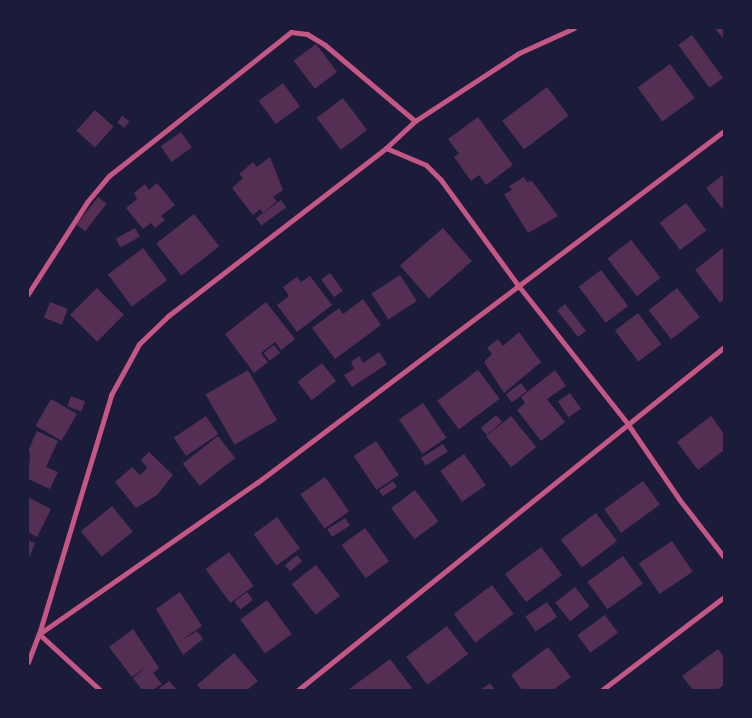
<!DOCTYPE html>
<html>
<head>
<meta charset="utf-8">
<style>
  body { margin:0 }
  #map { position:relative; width:752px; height:718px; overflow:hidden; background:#1b1b3a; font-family:Manrope,sans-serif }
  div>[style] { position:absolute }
  .building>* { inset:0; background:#542f53; transform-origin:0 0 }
  .minor>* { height:5px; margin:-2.5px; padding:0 2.5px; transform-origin:2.5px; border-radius:2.5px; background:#c65784 }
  span { translate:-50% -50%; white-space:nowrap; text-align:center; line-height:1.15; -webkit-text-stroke:4px #1b1b3a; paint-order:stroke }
  .frame { position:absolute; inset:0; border:29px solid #1b1b3a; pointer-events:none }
</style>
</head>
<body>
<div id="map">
  <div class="building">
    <i style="clip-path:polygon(724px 28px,724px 39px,715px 29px)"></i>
    <i style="left:692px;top:35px;width:53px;height:17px;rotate:54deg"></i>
    <i style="left:316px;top:44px;width:35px;height:28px;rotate:53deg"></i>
    <i style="left:670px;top:64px;width:42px;height:40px;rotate:54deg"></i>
    <i style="left:283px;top:83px;width:29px;height:30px;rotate:54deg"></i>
    <i style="left:547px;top:87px;width:36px;height:56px;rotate:53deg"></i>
    <i style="left:343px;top:98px;width:40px;height:33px;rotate:53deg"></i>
    <i style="left:95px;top:110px;width:25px;height:28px;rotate:42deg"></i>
    <i style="left:122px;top:116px;width:9px;height:8px;rotate:36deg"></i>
    <i style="clip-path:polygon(478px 117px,513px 165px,486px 185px,479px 175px,471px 181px,454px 157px,459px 154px,448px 139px)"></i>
    <i style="left:181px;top:132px;width:19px;height:25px;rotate:55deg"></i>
    <i style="clip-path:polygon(270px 157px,283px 190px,273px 197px,277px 201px,263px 213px,260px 209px,253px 215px,232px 188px,243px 178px,239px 174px,253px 162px,257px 167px)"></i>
    <i style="clip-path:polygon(724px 174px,724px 211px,706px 188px)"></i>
    <i style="clip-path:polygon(524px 177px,527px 182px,532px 181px,558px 216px,528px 233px,504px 194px,512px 190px,509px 186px)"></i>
    <i style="clip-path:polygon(157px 183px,175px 205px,161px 216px,165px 220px,155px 228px,151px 223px,143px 229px,126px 208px,137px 199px,134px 193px,145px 184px,149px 190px)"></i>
    <i style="left:98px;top:197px;width:11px;height:35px;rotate:38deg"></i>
    <i style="left:281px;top:200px;width:9px;height:31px;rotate:54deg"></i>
    <i style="left:686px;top:203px;width:34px;height:33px;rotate:53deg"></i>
    <i style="left:194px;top:214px;width:41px;height:48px;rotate:52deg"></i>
    <i style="left:135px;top:228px;width:10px;height:22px;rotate:61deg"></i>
    <i style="left:443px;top:228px;width:44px;height:57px;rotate:49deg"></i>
    <i style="left:631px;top:240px;width:48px;height:30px;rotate:52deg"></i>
    <i style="clip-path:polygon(724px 247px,724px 300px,720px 303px,695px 270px)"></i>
    <i style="left:143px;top:248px;width:40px;height:44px;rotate:53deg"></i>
    <i style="left:601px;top:270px;width:45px;height:28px;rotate:53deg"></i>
    <i style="left:330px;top:273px;width:22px;height:11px;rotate:54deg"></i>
    <i style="left:400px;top:275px;width:31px;height:34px;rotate:57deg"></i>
    <i style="clip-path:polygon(310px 276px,332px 305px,297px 332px,277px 305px,289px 296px,283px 287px,297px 277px,301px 282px)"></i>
    <i style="left:97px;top:288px;width:38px;height:38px;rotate:45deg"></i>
    <i style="left:677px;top:288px;width:37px;height:36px;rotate:52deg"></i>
    <i style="clip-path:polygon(363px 299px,381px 325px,335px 359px,312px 328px,339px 308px,343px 314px)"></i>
    <i style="left:50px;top:302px;width:19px;height:17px;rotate:21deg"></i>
    <i style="clip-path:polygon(266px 302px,295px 339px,281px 350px,275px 342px,261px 353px,268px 362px,254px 373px,225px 334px)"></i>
    <i style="left:565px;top:304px;width:34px;height:10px;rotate:52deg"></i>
    <i style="left:638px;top:313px;width:39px;height:29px;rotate:53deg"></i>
    <i style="clip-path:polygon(519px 332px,541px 362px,504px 393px,484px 362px,492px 354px,487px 348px,498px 339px,503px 346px)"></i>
    <i style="left:274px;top:345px;width:10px;height:13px;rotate:53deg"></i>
    <i style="clip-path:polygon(379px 352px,387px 364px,352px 387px,344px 375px,354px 369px,351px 362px,359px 356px,363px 363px)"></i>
    <i style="left:322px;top:363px;width:23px;height:31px;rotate:52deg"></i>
    <i style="left:248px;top:370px;width:58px;height:49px;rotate:60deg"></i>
    <i style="left:478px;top:370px;width:36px;height:51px;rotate:53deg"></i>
    <i style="clip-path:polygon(555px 370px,566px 386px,547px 399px,565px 422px,541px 441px,517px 410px,525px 403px,521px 397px)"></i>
    <i style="left:521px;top:383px;width:10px;height:19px;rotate:53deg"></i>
    <i style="left:570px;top:393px;width:19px;height:15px;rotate:55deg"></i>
    <i style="left:71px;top:396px;width:15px;height:11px;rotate:20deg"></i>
    <i style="left:51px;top:399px;width:30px;height:31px;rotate:30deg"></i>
    <i style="left:423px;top:403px;width:42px;height:29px;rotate:56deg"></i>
    <i style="left:496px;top:415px;width:9px;height:20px;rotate:49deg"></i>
    <i style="left:206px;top:416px;width:22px;height:39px;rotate:56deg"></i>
    <i style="left:511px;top:416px;width:40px;height:32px;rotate:51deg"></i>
    <i style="clip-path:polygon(711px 416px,724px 434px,724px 450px,698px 470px,677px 442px)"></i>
    <i style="clip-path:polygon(37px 431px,58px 441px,46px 467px,58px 472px,50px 489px,28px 479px,30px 455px,28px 451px)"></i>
    <i style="left:218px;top:436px;width:28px;height:45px;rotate:52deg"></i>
    <i style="left:376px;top:441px;width:41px;height:27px;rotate:56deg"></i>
    <i style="left:443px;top:444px;width:9px;height:26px;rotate:58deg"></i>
    <i style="clip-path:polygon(149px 452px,173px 475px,157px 495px,136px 508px,115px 482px,132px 467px,140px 475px,147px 468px,141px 460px)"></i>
    <i style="left:464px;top:454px;width:38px;height:29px;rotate:55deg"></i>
    <i style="left:325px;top:477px;width:42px;height:30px;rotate:55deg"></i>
    <i style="left:393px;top:481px;width:7px;height:17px;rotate:56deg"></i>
    <i style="left:643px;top:481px;width:29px;height:48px;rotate:54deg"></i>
    <i style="left:415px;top:490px;width:39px;height:30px;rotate:53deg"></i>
    <i style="clip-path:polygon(28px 497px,51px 509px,37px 537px,28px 532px)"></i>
    <i style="left:112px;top:506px;width:33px;height:40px;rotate:51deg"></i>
    <i style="left:596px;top:513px;width:35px;height:44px;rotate:53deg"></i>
    <i style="left:277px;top:517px;width:39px;height:29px;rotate:54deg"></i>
    <i style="left:345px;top:518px;width:9px;height:21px;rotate:58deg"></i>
    <i style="left:365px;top:528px;width:41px;height:29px;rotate:54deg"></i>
    <i style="clip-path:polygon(28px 540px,35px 543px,28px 560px)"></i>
    <i style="left:672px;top:541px;width:37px;height:40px;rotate:56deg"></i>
    <i style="left:541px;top:547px;width:35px;height:45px;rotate:53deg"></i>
    <i style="left:229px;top:552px;width:42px;height:29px;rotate:54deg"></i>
    <i style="left:297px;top:555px;width:8px;height:16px;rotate:50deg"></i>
    <i style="left:623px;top:556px;width:34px;height:44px;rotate:54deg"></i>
    <i style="left:316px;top:565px;width:39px;height:31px;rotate:52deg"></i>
    <i style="left:492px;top:585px;width:36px;height:48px;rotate:53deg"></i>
    <i style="left:575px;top:587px;width:24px;height:25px;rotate:52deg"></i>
    <i style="clip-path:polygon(180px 592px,202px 626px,180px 641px,197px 631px,203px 639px,183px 655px,156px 609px)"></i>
    <i style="left:247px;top:592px;width:10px;height:16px;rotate:53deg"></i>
    <i style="left:267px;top:600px;width:42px;height:33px;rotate:54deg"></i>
    <i style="left:547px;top:602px;width:18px;height:26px;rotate:56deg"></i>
    <i style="left:605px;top:615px;width:22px;height:34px;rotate:54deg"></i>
    <i style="left:447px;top:626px;width:35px;height:51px;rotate:53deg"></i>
    <i style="clip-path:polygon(133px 629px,159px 668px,153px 673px,162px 684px,153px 690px,142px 690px,133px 678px,147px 666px,132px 677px,109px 647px)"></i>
    <i style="clip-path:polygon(548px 647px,571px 677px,553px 690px,522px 690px,511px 675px)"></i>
    <i style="clip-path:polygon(718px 649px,724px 657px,724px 685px,717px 690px,693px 690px,682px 676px)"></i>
    <i style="clip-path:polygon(234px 653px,258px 681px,247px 690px,202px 690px,197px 685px)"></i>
    <i style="clip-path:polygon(390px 659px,412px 688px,409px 690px,348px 690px)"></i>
    <i style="clip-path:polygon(169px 681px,177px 690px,157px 690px)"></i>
    <i style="clip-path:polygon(490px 683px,495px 690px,480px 690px)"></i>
  </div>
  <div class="minor">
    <i style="left:386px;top:148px;width:43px;rotate:23deg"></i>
    <i style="left:426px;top:165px;width:21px;rotate:45deg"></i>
    <i style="left:441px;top:180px;width:129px;rotate:53.8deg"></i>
    <i style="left:517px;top:284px;width:177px;rotate:51.6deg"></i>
    <i style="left:627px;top:423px;width:92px;rotate:55.6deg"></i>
    <i style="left:679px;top:499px;width:73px;rotate:52.2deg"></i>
    <i style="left:28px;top:294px;width:109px;rotate:-57.3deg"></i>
    <i style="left:87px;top:202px;width:35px;rotate:-50deg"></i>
    <i style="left:110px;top:175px;width:231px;rotate:-38.3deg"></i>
    <i style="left:291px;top:32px;width:16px;rotate:7deg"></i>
    <i style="left:307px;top:34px;width:21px;rotate:31deg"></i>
    <i style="left:325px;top:45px;width:118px;rotate:40.2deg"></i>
    <i style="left:28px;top:662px;width:30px;rotate:-69deg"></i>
    <i style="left:39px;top:634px;width:250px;rotate:-73.2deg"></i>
    <i style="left:111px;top:395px;width:58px;rotate:-61.2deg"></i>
    <i style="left:139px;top:344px;width:40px;rotate:-44deg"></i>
    <i style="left:168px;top:316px;width:275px;rotate:-37.6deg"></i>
    <i style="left:386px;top:148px;width:40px;rotate:-43deg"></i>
    <i style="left:415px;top:121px;width:124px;rotate:-33.2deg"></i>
    <i style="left:519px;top:53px;width:60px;rotate:-24.4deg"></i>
    <i style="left:100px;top:690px;width:83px;rotate:-137.4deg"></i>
    <i style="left:39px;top:634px;width:267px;rotate:-34.8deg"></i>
    <i style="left:258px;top:482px;width:583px;rotate:-36.99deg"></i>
    <i style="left:298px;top:690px;width:547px;rotate:-38.84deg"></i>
    <i style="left:602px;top:690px;width:153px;rotate:-37.3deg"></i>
  </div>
  <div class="frame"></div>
</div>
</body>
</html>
